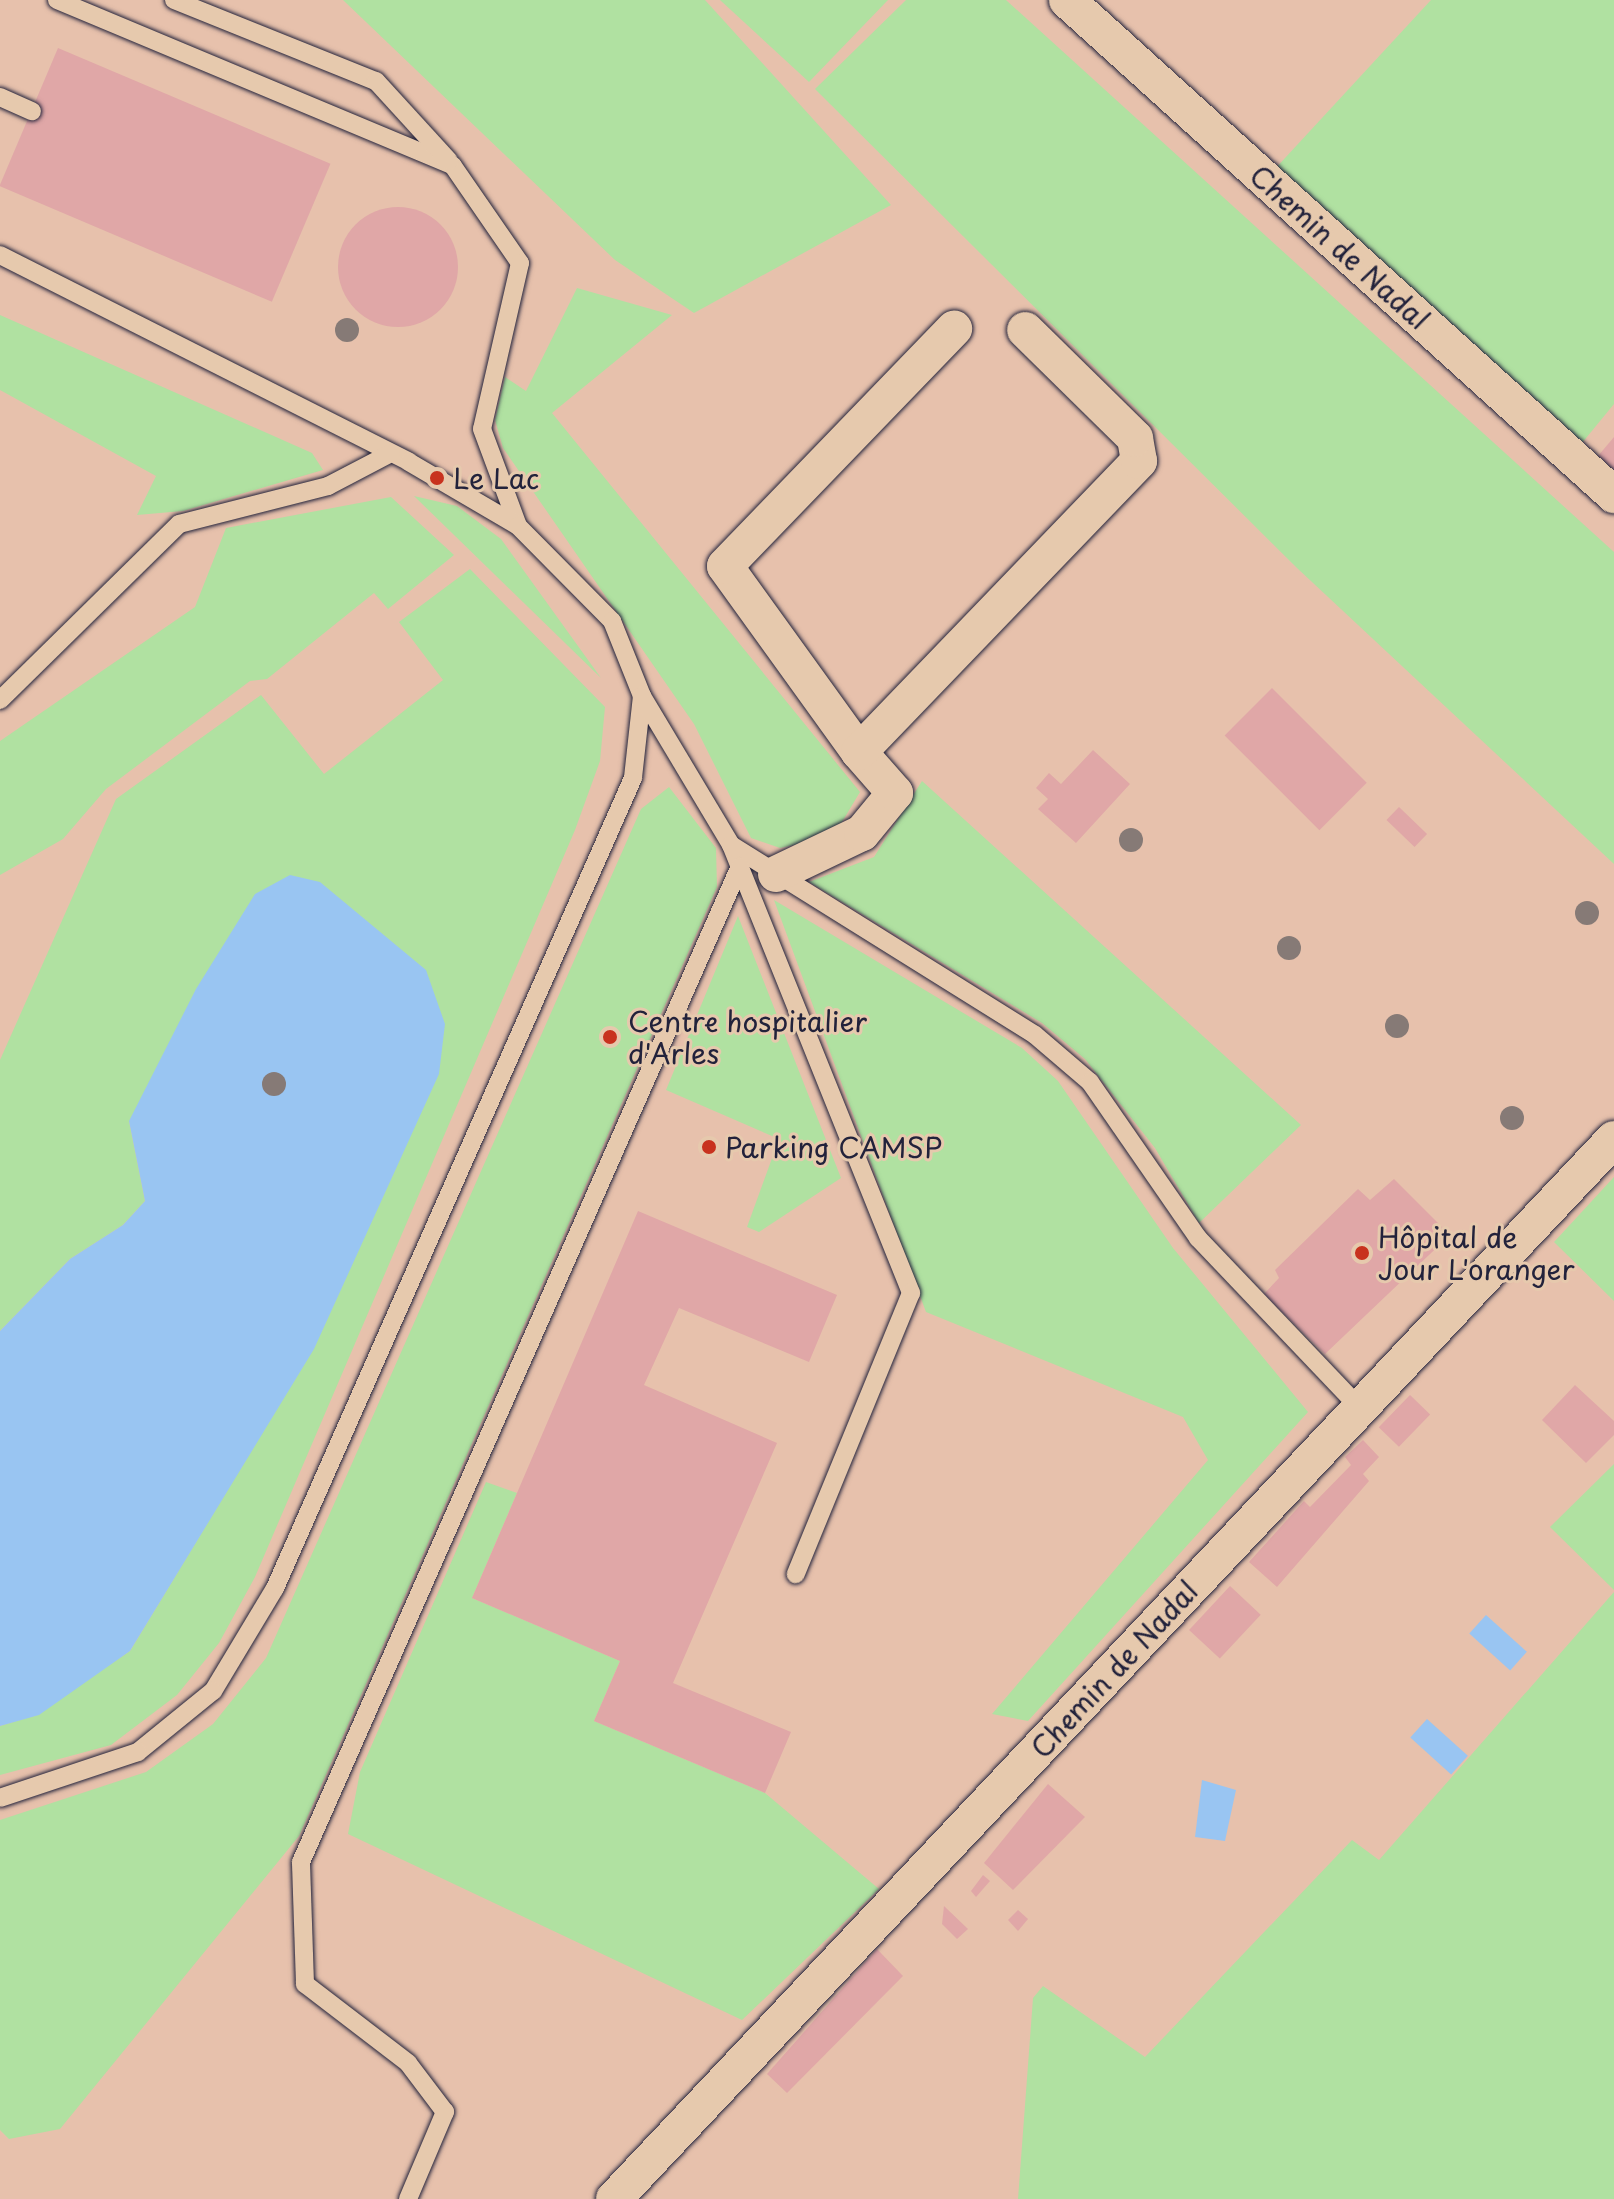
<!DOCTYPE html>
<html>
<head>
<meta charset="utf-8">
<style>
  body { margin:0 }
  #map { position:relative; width:1614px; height:2199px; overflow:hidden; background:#e7c1ac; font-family:"Playpen Sans",sans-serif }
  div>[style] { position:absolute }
  .green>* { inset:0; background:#b0e1a1 }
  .water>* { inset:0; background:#99c5f2; transform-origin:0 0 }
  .building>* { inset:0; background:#e0a7a7; transform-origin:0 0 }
  .round { border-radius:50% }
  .roads { filter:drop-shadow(0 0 2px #22223b) drop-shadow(0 0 2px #22223b) }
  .service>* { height:18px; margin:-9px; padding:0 9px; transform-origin:9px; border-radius:9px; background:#e6c9ad }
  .minor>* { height:36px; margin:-18px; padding:0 18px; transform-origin:18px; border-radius:18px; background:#e6c9ad }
  .trees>* { width:24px; height:24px; margin:-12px; border-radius:50%; background:#867a76 }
  .dots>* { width:22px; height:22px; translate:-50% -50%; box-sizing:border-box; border:4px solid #e6c9ad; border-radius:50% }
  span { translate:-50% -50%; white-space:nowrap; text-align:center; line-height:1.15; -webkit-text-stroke:6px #e6c9ad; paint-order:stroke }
  .street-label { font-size:28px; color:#22223b }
  .poi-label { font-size:28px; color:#22223b }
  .left { translate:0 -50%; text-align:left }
</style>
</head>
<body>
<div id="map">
  <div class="green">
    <i style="clip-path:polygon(343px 0,705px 0,891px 205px,694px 313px,615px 260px)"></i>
    <i style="clip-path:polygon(720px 0,888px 0,809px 82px)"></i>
    <i style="clip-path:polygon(906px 0,1006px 0,1614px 552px,1614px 864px,1297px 568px,815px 89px)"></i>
    <i style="clip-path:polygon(1431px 0,1614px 0,1614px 404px,1582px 443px,1273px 171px)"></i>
    <i style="clip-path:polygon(577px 288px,672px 315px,552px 413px,860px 792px,839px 827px,814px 841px,780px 848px,751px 838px,694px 724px,503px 448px,495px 420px,505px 377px,526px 391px)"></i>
    <i style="clip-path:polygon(0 315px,312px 453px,323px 470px,183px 511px,137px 515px,156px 476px,0 390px)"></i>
    <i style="clip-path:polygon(414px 496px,457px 506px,501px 539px,601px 678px)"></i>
    <i style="clip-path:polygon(391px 497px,454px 555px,388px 609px,374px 593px,267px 679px,250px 681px,106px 789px,63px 839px,0 875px,0 741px,195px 607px,226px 528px)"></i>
    <i style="clip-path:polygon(470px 569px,605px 707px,600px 761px,575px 830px,255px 1577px,219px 1643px,177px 1695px,111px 1745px,0 1775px,0 1726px,33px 1716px,130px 1651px,316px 1344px,129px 1121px,145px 1201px,123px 1225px,70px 1259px,0 1331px,0 1060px,116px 799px,261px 695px,324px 774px,443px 680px,399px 622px)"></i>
    <i style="clip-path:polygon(922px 781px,1301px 1125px,1199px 1223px,1155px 1148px,1085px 1059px,1042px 1023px,809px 882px,874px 857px)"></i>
    <i style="clip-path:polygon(669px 787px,716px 848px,717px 887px,299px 1836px,60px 2129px,9px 2139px,0 2130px,0 1820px,146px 1772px,213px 1724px,266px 1658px,641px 809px)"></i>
    <i style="clip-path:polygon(774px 900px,1022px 1048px,1058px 1081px,1173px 1248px,1308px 1412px,1028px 1721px,992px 1714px,1208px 1460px,1183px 1417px,926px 1312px)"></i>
    <i style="clip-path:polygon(738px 916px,841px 1178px,759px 1232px,747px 1227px,779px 1139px,666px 1090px)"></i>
    <i style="clip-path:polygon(1614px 1177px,1614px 1301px,1554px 1242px)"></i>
    <i style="clip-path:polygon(1614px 1464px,1614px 1590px,1550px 1527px)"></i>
    <i style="clip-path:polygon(486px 1482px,517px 1493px,472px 1598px,620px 1661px,594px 1721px,765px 1793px,879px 1889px,742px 2020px,348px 1834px,360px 1772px)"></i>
    <i style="clip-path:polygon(1614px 1592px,1614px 2199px,1018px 2199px,1033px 1998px,1043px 1986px,1145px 2057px,1352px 1840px,1379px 1860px)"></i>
  </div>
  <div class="water">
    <i style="clip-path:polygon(290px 875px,320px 882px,426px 970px,445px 1024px,439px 1074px,314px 1349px,130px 1651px,39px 1715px,0 1726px,0 1331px,70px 1259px,123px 1225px,145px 1201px,129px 1121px,196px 989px,255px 894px)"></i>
    <i style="left:1486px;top:1615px;width:55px;height:25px;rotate:42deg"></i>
    <i style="left:1427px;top:1719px;width:55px;height:25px;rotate:42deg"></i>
    <i style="clip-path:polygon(1202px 1780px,1236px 1790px,1225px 1841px,1195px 1837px)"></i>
  </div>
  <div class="building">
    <i style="left:58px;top:48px;width:296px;height:150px;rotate:23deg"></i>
    <i class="round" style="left:338px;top:207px;width:120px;height:120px"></i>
    <i style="clip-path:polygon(1614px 437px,1614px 470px,1598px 456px)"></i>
    <i style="left:1272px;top:688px;width:134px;height:67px;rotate:45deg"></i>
    <i style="clip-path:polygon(1093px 750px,1130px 784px,1076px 843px,1038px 809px,1048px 799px,1036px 788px,1049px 773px,1061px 784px)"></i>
    <i style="left:1399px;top:807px;width:39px;height:18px;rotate:44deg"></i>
    <i style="clip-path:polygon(1394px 1179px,1450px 1235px,1325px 1354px,1264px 1294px,1279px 1278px,1275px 1270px,1358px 1189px,1370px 1200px)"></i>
    <i style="clip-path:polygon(638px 1211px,837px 1295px,809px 1362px,679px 1308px,644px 1385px,777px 1443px,673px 1683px,791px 1732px,765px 1793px,594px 1721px,620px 1661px,472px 1598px)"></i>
    <i style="clip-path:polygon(1575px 1385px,1614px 1421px,1614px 1435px,1586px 1463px,1542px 1420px)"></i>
    <i style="left:1410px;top:1395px;width:28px;height:45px;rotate:44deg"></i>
    <i style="clip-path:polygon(1363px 1440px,1379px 1457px,1363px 1474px,1369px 1481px,1277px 1587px,1249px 1562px,1304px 1501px,1310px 1507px,1351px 1465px,1345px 1457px)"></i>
    <i style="left:1230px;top:1586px;width:42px;height:60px;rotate:43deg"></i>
    <i style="clip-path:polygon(1048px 1784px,1085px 1817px,1013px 1890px,984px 1863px)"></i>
    <i style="clip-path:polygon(983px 1875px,990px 1881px,976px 1897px,971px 1891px)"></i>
    <i style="clip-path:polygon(944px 1906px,968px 1929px,957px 1939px,942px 1924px)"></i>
    <i style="clip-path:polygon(1018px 1910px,1028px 1919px,1018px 1931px,1008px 1920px)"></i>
    <i style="clip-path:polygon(877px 1949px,903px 1976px,787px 2093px,767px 2074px)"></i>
  </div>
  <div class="roads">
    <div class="service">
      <i style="left:57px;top:0;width:429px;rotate:22.7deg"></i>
      <i style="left:453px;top:166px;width:118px;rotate:55.4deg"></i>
      <i style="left:520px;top:263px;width:170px;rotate:102.9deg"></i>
      <i style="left:482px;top:429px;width:103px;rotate:69.6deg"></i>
      <i style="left:174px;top:0;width:218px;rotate:21.9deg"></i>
      <i style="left:376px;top:81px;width:108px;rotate:47.6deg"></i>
      <i style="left:0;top:97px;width:35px;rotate:24deg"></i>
      <i style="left:0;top:255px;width:458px;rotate:26.8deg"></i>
      <i style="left:409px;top:462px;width:126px;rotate:30.4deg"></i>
      <i style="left:518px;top:526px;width:134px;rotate:45.3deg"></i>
      <i style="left:612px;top:621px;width:81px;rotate:68.2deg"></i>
      <i style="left:642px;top:696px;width:82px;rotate:96.3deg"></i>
      <i style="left:633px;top:778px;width:886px;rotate:113.84deg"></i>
      <i style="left:275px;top:1588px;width:120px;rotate:121deg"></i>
      <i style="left:213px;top:1691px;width:97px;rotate:140.9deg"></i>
      <i style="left:138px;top:1752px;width:145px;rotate:161.6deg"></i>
      <i style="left:642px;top:696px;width:174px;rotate:59.1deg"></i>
      <i style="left:731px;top:845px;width:483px;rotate:68.1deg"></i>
      <i style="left:911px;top:1293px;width:304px;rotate:112.3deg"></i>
      <i style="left:0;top:700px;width:251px;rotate:-44.5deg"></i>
      <i style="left:179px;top:524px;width:154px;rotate:-14.3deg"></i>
      <i style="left:328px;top:486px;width:71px;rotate:-27.6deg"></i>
      <i style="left:731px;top:845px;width:358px;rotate:32deg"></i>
      <i style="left:1035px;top:1035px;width:72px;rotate:40.5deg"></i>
      <i style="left:1090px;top:1082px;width:190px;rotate:55.3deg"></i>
      <i style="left:1198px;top:1238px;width:235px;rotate:46.4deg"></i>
      <i style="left:408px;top:2199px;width:95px;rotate:-67deg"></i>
      <i style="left:445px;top:2112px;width:61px;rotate:-127.1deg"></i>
      <i style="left:408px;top:2063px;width:130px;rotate:-142.5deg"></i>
      <i style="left:305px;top:1984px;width:122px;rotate:-91.9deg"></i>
      <i style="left:301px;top:1862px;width:1088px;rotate:-66.21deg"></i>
    </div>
    <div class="minor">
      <i style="left:1067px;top:0;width:738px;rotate:42.14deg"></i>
      <i style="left:859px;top:752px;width:229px;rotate:-125.8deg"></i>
      <i style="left:725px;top:566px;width:330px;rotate:-46deg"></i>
      <i style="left:776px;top:874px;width:95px;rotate:-25.5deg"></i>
      <i style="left:862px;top:833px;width:52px;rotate:-50.5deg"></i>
      <i style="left:895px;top:793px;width:55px;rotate:-131.3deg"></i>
      <i style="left:859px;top:752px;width:404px;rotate:-46.1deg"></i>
      <i style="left:1139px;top:461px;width:23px;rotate:-100deg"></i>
      <i style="left:1135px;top:438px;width:154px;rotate:-135.5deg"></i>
      <i style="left:614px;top:2199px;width:1457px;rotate:-46.67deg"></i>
    </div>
  </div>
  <div class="trees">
    <i style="left:347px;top:330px"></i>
    <i style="left:1131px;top:840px"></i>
    <i style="left:1587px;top:913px"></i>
    <i style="left:1289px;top:948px"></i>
    <i style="left:1397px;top:1026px"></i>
    <i style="left:274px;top:1084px"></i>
    <i style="left:1512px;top:1118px"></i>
  </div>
  <div class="dots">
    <i style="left:437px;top:478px;background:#c8321e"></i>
    <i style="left:610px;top:1037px;background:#c8321e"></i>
    <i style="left:709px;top:1147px;background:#c8321e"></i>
    <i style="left:1362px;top:1253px;background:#c8321e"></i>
  </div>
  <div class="street-label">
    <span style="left:1340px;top:247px;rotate:42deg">Chemin de Nadal</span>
    <span style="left:1114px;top:1669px;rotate:-47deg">Chemin de Nadal</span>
  </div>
  <div class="poi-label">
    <span class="left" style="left:453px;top:478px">Le Lac</span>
    <span class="left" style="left:628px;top:1037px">Centre hospitalier<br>d'Arles</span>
    <span class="left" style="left:725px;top:1147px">Parking CAMSP</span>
    <span class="left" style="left:1378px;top:1253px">Hôpital de<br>Jour L'oranger</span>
  </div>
</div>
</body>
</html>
